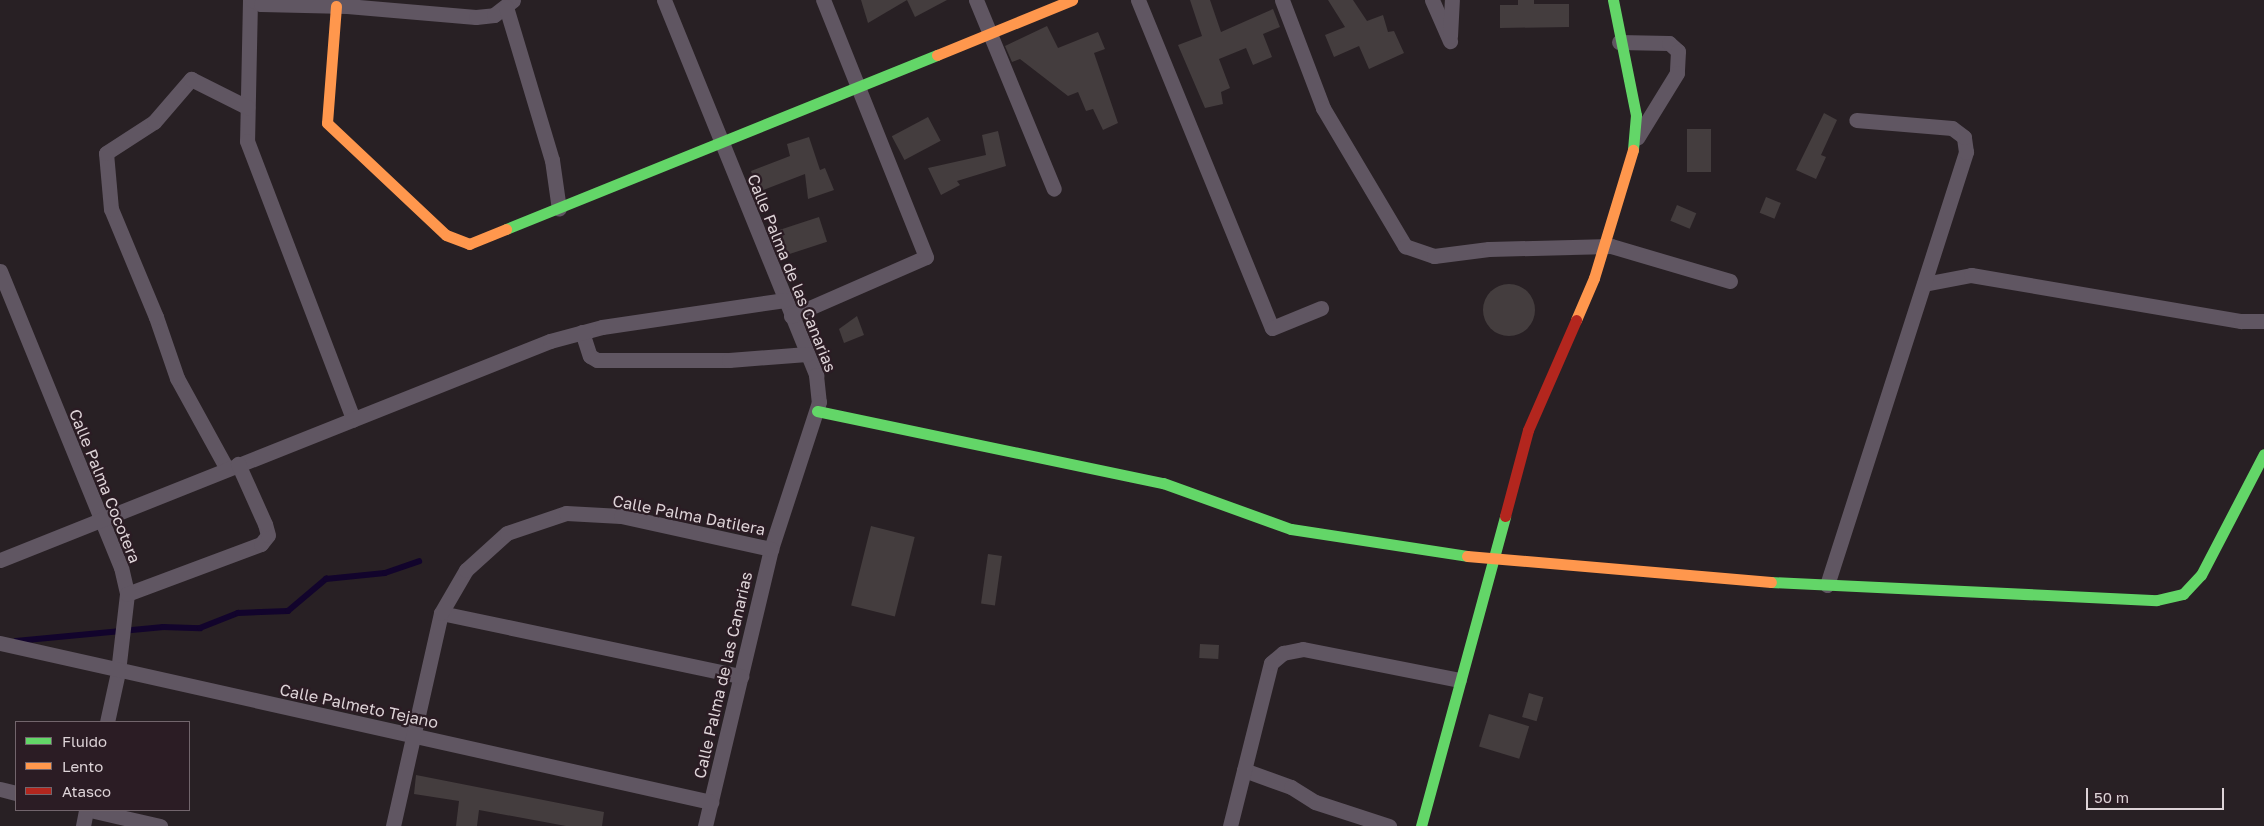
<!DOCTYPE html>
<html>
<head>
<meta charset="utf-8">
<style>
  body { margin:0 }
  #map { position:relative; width:2264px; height:826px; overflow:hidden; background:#282024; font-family:"Golos Text",sans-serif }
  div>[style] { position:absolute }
  .stream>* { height:5.5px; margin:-2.75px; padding:0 2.75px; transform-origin:2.75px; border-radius:2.75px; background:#12042c }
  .building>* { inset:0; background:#443d3e; transform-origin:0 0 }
  .round { border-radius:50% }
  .street>* { height:15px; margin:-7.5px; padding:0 7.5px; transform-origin:7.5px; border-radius:7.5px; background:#605662 }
  .fast>* { height:11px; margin:-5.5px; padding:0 5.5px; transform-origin:5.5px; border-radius:5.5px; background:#63d668 }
  .slow>* { height:11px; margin:-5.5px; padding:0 5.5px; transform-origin:5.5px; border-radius:5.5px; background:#ff974d }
  .jam>* { height:11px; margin:-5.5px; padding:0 5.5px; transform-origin:5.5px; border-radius:5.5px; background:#b3261e }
  span { translate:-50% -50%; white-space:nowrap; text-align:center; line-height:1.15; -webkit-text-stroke:4.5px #2b1c24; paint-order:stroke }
  .street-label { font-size:16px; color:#ddd3d7 }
  .legend { position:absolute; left:15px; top:721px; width:175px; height:90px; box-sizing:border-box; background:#2b1c24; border:1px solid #72656c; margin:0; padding:6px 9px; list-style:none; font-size:15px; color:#ddd3d7 }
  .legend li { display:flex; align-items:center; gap:10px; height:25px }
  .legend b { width:25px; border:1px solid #72656c }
  .scale { position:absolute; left:2086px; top:788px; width:138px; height:22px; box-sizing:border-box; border:2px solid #ddd3d7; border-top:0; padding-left:6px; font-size:15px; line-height:18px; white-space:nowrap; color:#ddd3d7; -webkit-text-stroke:4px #2b1c24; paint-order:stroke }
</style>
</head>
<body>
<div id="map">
  <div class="stream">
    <i style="left:16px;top:641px;width:148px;rotate:-5.4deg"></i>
    <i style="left:163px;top:627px;width:37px;rotate:2deg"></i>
    <i style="left:200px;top:628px;width:41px;rotate:-21.5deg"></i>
    <i style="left:238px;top:613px;width:50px;rotate:-2.3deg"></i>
    <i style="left:288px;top:611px;width:50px;rotate:-40.1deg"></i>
    <i style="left:326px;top:579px;width:59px;rotate:-5.8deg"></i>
    <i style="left:385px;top:573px;width:36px;rotate:-19deg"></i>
  </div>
  <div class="building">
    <i style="clip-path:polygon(861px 0,907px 0,868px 23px)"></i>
    <i style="clip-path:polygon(907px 0,947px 0,915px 17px)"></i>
    <i style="clip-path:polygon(1190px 0,1210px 0,1221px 32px,1273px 9px,1280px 27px,1263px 34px,1272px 57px,1253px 65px,1246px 48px,1219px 59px,1230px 88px,1221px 92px,1223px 104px,1205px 108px,1178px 45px,1202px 36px)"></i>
    <i style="clip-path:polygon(1328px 0,1353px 0,1367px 21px,1383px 15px,1388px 32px,1394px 31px,1404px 53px,1369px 69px,1359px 46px,1334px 57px,1325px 35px,1345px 27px)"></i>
    <i style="clip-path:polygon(1518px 0,1534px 0,1534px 4px,1569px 4px,1569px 27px,1500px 28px,1500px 5px,1518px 5px)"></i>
    <i style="clip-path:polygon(1047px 26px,1058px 48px,1098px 32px,1105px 49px,1094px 53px,1118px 123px,1103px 130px,1093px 109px,1086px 111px,1078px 92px,1068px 96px,1020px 59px,1012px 62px,1005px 46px)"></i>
    <i style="clip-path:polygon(1824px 113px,1837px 120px,1821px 155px,1826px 157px,1816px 179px,1796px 170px)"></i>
    <i style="left:928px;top:117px;width:27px;height:41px;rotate:62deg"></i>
    <i style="left:1687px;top:129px;width:24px;height:43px"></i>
    <i style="clip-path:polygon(998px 131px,1006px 166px,957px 181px,960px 185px,941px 195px,928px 168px,986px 155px,982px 135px)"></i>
    <i style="clip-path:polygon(809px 137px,820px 170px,825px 168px,834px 190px,808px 199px,805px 174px,758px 192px,751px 171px,790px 156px,787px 144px)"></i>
    <i style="left:1766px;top:197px;width:16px;height:17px;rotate:22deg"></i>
    <i style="left:1677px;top:205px;width:21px;height:17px;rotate:23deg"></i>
    <i style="left:819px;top:217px;width:26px;height:41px;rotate:72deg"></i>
    <i class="round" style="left:1483px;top:284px;width:52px;height:52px"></i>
    <i style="clip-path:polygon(857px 316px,864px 335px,844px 343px,839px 329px)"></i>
    <i style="left:871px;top:526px;width:45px;height:82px;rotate:14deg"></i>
    <i style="left:988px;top:554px;width:14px;height:50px;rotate:8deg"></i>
    <i style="left:1200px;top:644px;width:19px;height:14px;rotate:3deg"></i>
    <i style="left:1529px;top:693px;width:15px;height:25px;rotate:16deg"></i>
    <i style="left:1489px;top:714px;width:42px;height:34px;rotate:17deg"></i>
    <i style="clip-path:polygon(416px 775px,604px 812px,602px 826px,566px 826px,479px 810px,477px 826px,456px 826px,459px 801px,414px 794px)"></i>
  </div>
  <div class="street">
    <i style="left:250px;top:0;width:141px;rotate:91.2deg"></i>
    <i style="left:247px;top:141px;width:298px;rotate:69.1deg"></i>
    <i style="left:252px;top:0;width:10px;rotate:24deg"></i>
    <i style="left:261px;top:4px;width:86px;rotate:1.3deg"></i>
    <i style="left:347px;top:6px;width:129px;rotate:4.9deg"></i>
    <i style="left:476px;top:17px;width:18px;rotate:-6deg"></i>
    <i style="left:494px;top:15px;width:24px;rotate:-38deg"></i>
    <i style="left:664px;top:0;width:405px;rotate:67.9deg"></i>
    <i style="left:816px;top:375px;width:27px;rotate:84deg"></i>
    <i style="left:819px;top:402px;width:155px;rotate:108.1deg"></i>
    <i style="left:771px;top:549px;width:285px;rotate:103.4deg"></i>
    <i style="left:976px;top:0;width:204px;rotate:67.6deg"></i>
    <i style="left:1138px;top:0;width:354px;rotate:67.8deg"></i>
    <i style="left:1272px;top:328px;width:53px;rotate:-22.2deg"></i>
    <i style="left:1282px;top:0;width:116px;rotate:69.2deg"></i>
    <i style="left:1323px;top:108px;width:161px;rotate:59.3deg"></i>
    <i style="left:1405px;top:246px;width:31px;rotate:19deg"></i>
    <i style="left:1434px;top:256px;width:55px;rotate:-7.3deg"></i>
    <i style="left:1489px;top:249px;width:122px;rotate:-1.4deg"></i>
    <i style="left:1611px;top:246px;width:124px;rotate:16.4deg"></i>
    <i style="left:1432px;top:0;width:45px;rotate:66.3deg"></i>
    <i style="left:506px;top:7px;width:160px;rotate:73.3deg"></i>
    <i style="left:552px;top:160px;width:49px;rotate:81.9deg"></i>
    <i style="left:1450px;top:36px;width:36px;rotate:-87deg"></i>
    <i style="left:1619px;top:42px;width:50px;rotate:1.1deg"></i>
    <i style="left:1669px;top:43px;width:12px;rotate:42deg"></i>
    <i style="left:1678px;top:51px;width:22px;rotate:93deg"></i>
    <i style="left:1677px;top:73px;width:76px;rotate:121.6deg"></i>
    <i style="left:0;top:271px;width:320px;rotate:67.8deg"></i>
    <i style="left:121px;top:567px;width:28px;rotate:77deg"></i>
    <i style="left:127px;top:594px;width:79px;rotate:96.6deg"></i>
    <i style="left:118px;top:672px;width:51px;rotate:102.4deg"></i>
    <i style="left:1924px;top:284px;width:48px;rotate:-10.8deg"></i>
    <i style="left:1971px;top:275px;width:274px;rotate:9.7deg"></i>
    <i style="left:2241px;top:321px;width:23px"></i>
    <i style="left:791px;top:316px;width:147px;rotate:-23.6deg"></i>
    <i style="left:926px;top:257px;width:277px;rotate:-111.8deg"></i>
    <i style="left:582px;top:332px;width:25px;rotate:72deg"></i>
    <i style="left:590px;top:356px;width:8px;rotate:30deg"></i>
    <i style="left:597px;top:360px;width:132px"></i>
    <i style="left:729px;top:360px;width:78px;rotate:-4.4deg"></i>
    <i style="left:227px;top:469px;width:104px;rotate:-118.8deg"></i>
    <i style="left:177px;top:378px;width:65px;rotate:-109deg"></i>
    <i style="left:156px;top:317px;width:117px;rotate:-112.6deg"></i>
    <i style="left:111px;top:209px;width:56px;rotate:-95.1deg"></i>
    <i style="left:106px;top:153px;width:57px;rotate:-32.9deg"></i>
    <i style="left:154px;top:122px;width:57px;rotate:-49.3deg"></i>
    <i style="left:191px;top:79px;width:63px;rotate:26.6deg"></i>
    <i style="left:0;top:560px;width:592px;rotate:-21.71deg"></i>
    <i style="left:550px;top:341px;width:54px;rotate:-15.1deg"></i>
    <i style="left:602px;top:327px;width:185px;rotate:-8.4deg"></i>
    <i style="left:1827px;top:585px;width:455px;rotate:-72.2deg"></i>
    <i style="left:1966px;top:152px;width:15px;rotate:-98deg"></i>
    <i style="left:1964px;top:137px;width:15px;rotate:-143deg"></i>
    <i style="left:1952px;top:128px;width:96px;rotate:-175.2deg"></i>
    <i style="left:127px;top:594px;width:143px;rotate:-20.5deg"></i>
    <i style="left:261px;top:544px;width:11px;rotate:-52deg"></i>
    <i style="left:268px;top:535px;width:11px;rotate:-105deg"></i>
    <i style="left:265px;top:524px;width:66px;rotate:-114.2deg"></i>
    <i style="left:441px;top:613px;width:307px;rotate:11.9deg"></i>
    <i style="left:0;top:643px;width:729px;rotate:12.61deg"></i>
    <i style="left:1244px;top:770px;width:50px;rotate:19.9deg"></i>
    <i style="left:1291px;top:787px;width:28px;rotate:32deg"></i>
    <i style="left:1315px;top:802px;width:78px;rotate:18deg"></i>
    <i style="left:0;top:789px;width:16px;rotate:14deg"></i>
    <i style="left:90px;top:810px;width:72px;rotate:12.9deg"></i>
    <i style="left:83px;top:826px;width:16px;rotate:-79deg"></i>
    <i style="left:393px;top:826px;width:218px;rotate:-77.3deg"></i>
    <i style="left:441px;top:613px;width:50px;rotate:-59.8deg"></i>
    <i style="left:466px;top:570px;width:55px;rotate:-42.1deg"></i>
    <i style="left:507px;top:533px;width:62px;rotate:-18.7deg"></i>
    <i style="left:566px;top:513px;width:55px;rotate:3.1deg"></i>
    <i style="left:621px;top:516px;width:154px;rotate:12.4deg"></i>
    <i style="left:1230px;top:826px;width:168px;rotate:-75.9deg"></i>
    <i style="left:1271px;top:663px;width:16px;rotate:-40deg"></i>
    <i style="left:1283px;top:653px;width:20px;rotate:-11deg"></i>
    <i style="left:1303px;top:649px;width:159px;rotate:11.2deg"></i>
  </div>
  <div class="fast">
    <i style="left:1613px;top:0;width:117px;rotate:78.7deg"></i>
    <i style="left:1636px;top:115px;width:35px;rotate:95deg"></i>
    <i style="left:506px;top:229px;width:465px;rotate:-22deg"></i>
    <i style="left:817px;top:411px;width:353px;rotate:11.8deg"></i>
    <i style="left:1163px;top:483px;width:136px;rotate:19.8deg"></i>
    <i style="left:1291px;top:529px;width:178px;rotate:8.7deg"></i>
    <i style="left:1771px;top:582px;width:386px;rotate:2.7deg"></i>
    <i style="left:2157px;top:600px;width:27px;rotate:-13deg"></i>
    <i style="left:2183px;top:594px;width:26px;rotate:-47deg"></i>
    <i style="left:2201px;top:575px;width:136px;rotate:-62.5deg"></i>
    <i style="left:1421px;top:826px;width:321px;rotate:-74.8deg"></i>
  </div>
  <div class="slow">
    <i style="left:336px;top:6px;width:117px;rotate:94.4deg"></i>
    <i style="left:327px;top:123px;width:163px;rotate:43.3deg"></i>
    <i style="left:446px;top:235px;width:25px;rotate:21deg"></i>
    <i style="left:469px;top:244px;width:40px;rotate:-22deg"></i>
    <i style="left:937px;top:55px;width:146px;rotate:-22.2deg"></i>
    <i style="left:1576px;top:320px;width:46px;rotate:-66.8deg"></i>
    <i style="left:1594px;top:278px;width:134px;rotate:-73.1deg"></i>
    <i style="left:1467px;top:556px;width:305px;rotate:4.9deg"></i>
  </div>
  <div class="jam">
    <i style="left:1505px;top:516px;width:89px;rotate:-75deg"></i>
    <i style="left:1528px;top:430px;width:120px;rotate:-66.4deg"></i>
  </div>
  <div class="street-label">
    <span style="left:792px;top:273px;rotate:68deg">Calle Palma de las Canarias</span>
    <span style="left:105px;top:486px;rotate:68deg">Calle Palma Cocotera</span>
    <span style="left:689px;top:515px;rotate:11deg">Calle Palma Datilera</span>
    <span style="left:723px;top:675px;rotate:-77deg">Calle Palma de las Canarias</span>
    <span style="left:359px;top:706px;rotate:12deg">Calle Palmeto Tejano</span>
  </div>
  <ul class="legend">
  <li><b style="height:6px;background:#63d668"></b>Fluido</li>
  <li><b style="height:6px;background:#ff974d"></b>Lento</li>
  <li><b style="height:6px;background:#b3261e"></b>Atasco</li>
  </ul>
  <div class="scale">50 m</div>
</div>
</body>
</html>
